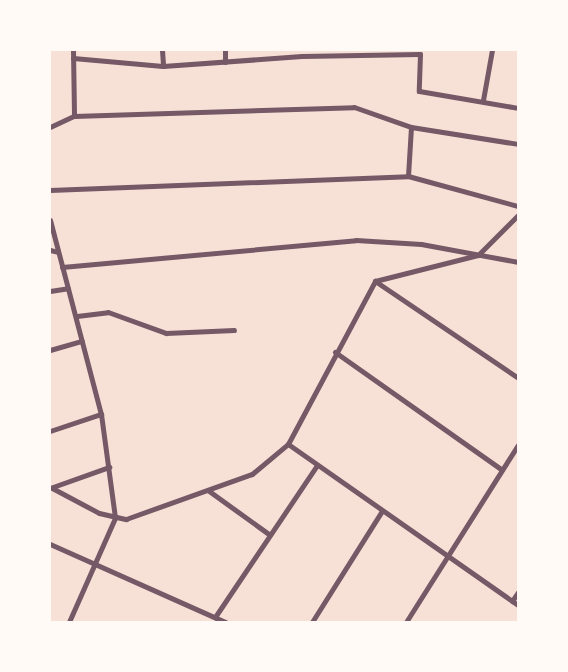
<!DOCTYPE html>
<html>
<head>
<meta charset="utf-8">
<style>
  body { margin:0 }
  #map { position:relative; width:568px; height:672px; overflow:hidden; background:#f7e1d7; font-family:"Noto Serif",serif }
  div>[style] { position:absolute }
  .minor>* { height:5px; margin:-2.5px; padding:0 2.5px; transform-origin:2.5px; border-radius:2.5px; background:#755966 }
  span { translate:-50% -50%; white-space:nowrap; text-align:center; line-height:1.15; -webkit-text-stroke:4px #fffaf5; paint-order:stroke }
  .frame { position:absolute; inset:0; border:51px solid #fffaf5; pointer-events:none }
</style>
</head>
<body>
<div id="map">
  <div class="minor">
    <i style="left:73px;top:50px;width:66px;rotate:89.1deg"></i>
    <i style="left:162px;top:50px;width:16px;rotate:86deg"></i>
    <i style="left:225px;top:50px;width:12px;rotate:90deg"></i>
    <i style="left:73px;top:58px;width:90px;rotate:5.1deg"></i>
    <i style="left:163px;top:66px;width:139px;rotate:-4.1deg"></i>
    <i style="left:302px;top:56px;width:118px;rotate:-1deg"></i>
    <i style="left:420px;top:54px;width:37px;rotate:92deg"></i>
    <i style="left:419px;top:91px;width:100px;rotate:9.7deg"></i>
    <i style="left:483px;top:100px;width:51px;rotate:-79.8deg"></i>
    <i style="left:50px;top:127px;width:26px;rotate:-25deg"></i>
    <i style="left:74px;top:116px;width:280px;rotate:-1.8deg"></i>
    <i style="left:354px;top:107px;width:60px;rotate:19.3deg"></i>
    <i style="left:411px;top:127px;width:49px;rotate:93.5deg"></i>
    <i style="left:411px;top:127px;width:108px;rotate:9deg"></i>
    <i style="left:50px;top:190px;width:358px;rotate:-2.2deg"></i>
    <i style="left:408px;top:176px;width:114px;rotate:15.3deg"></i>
    <i style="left:50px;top:220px;width:201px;rotate:75.3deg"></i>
    <i style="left:101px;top:414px;width:105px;rotate:82.3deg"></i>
    <i style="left:115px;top:518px;width:114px;rotate:113.9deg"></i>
    <i style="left:50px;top:250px;width:8px;rotate:14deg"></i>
    <i style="left:62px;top:267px;width:295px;rotate:-5.2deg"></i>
    <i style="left:356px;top:240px;width:65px;rotate:3.5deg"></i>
    <i style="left:421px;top:244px;width:99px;rotate:10.5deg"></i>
    <i style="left:375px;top:281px;width:173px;rotate:34.1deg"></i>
    <i style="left:50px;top:291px;width:18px;rotate:-9deg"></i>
    <i style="left:77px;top:316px;width:31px;rotate:-7deg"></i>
    <i style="left:108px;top:312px;width:62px;rotate:19.9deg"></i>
    <i style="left:166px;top:333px;width:68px;rotate:-2.5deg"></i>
    <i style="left:50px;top:350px;width:33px;rotate:-16deg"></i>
    <i style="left:335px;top:352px;width:204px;rotate:35.2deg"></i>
    <i style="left:50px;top:431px;width:54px;rotate:-18.4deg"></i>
    <i style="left:288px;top:444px;width:281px;rotate:35deg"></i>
    <i style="left:50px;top:488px;width:63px;rotate:-19.6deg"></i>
    <i style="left:52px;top:488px;width:53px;rotate:28deg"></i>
    <i style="left:99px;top:513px;width:28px;rotate:13deg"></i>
    <i style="left:126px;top:519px;width:134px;rotate:-19.7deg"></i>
    <i style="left:252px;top:474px;width:47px;rotate:-39.8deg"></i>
    <i style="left:288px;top:444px;width:185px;rotate:-61.9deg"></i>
    <i style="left:375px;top:281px;width:106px;rotate:-14.2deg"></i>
    <i style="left:478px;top:255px;width:57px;rotate:-45deg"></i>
    <i style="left:209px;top:491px;width:75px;rotate:35.8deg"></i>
    <i style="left:50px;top:544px;width:192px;rotate:24deg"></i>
    <i style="left:512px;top:601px;width:11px;rotate:-56deg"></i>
    <i style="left:215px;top:617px;width:183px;rotate:-56.1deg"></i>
    <i style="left:312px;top:622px;width:131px;rotate:-57.8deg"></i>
    <i style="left:406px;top:622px;width:209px;rotate:-57.7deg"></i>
  </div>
  <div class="frame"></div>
</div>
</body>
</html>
